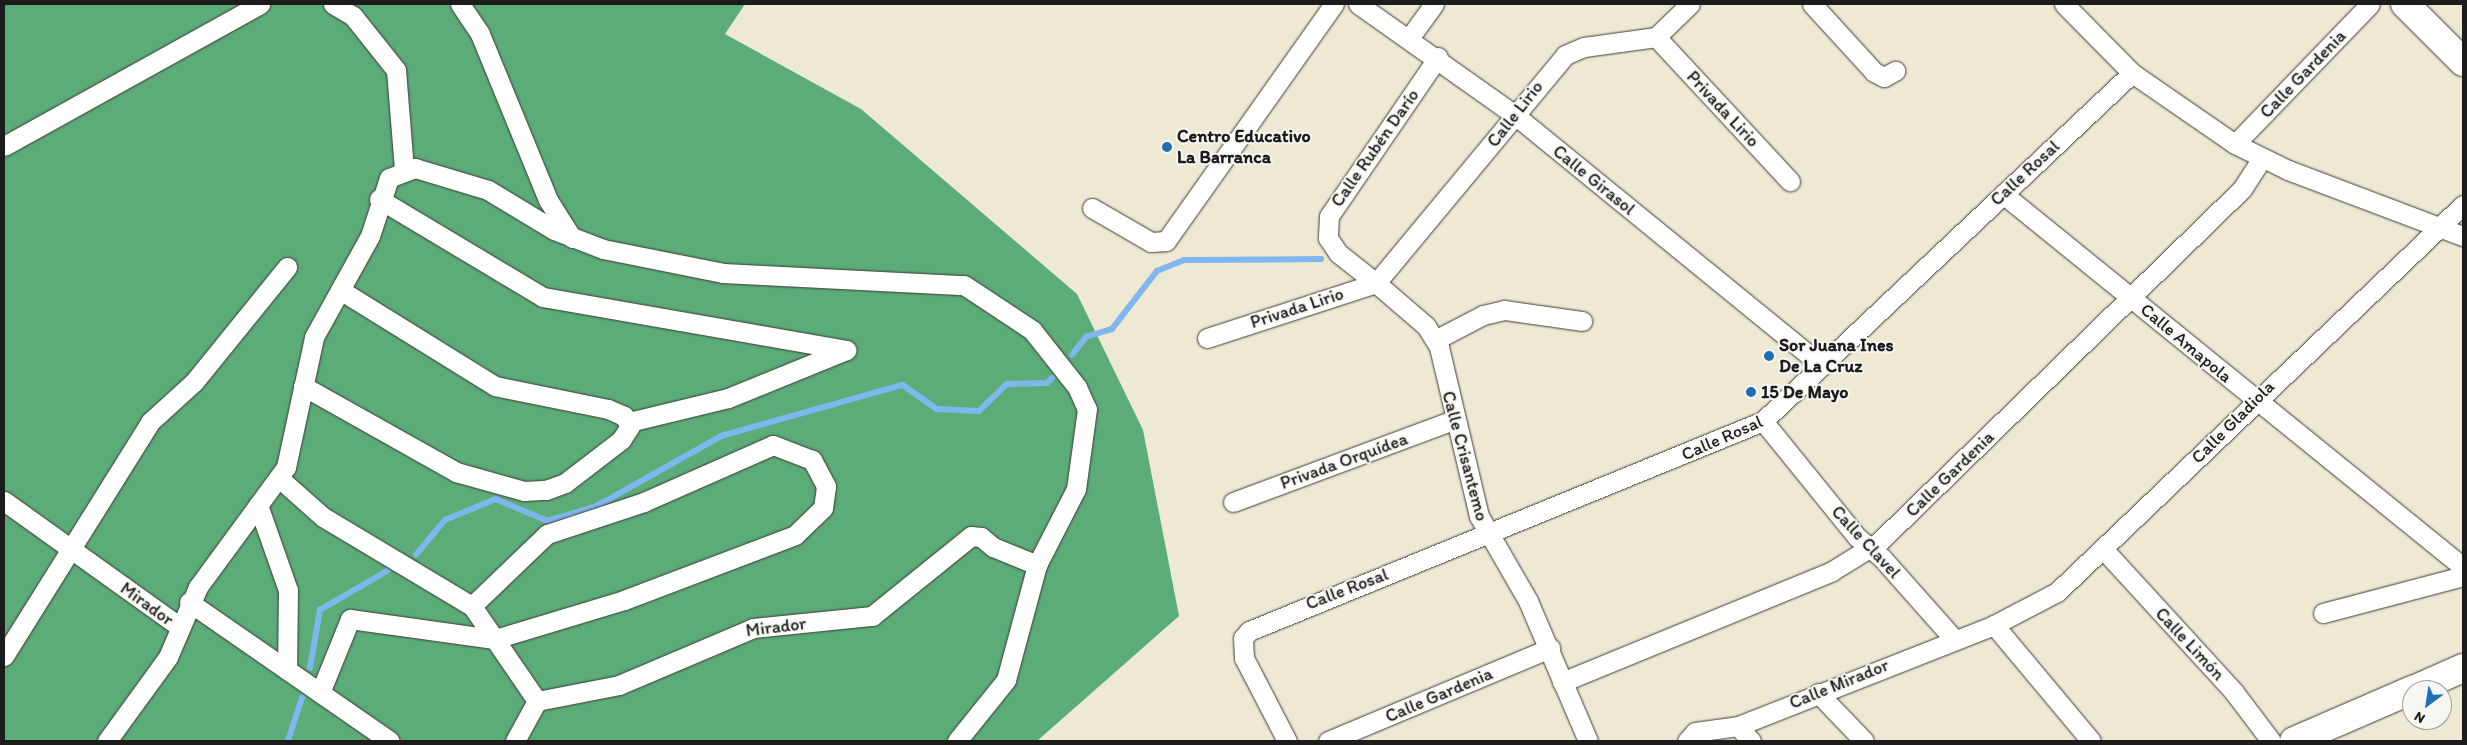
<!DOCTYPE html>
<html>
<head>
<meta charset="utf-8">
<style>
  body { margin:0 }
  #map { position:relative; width:2467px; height:745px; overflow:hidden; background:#eee9d3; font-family:Itim,sans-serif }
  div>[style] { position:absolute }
  .forest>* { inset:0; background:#5cac78 }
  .stream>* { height:5.5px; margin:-2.75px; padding:0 2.75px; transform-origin:2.75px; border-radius:2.75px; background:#7fb6ee }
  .roads { filter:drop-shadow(0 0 1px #3c3b37) drop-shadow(0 0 1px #3c3b37) }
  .street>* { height:19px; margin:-9.5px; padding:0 9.5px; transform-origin:9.5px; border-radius:9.5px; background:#fff }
  .secondary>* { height:28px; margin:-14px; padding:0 14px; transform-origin:14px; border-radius:14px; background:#fff }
  .dots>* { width:14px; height:14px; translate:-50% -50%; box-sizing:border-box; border:2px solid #f6f6f2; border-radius:50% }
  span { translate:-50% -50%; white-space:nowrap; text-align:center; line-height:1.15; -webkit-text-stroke:4px #f6f6f2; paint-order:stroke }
  .street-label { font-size:18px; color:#1c1c1c }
  .poi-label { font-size:18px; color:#1c1c1c; font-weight:700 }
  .left { translate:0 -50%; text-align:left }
  .frame { position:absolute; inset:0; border:5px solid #1c1c1c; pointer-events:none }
  .north { position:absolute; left:2402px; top:680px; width:50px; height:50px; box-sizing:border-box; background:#f6f6f2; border:1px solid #9f9f9c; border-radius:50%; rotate:211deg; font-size:14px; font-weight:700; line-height:20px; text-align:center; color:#1c1c1c }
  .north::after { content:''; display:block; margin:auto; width:18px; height:22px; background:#1f6fb2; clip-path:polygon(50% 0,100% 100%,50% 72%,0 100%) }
</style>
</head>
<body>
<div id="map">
  <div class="forest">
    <i style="clip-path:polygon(4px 4px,745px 4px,725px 34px,861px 109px,1077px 294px,1143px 430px,1179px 616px,1037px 741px,4px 741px)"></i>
  </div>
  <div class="stream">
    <i style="left:1072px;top:355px;width:23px;rotate:-52deg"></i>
    <i style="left:1086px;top:337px;width:27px;rotate:-17deg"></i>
    <i style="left:1112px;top:329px;width:73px;rotate:-52.2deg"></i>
    <i style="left:1157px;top:271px;width:29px;rotate:-22deg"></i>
    <i style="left:1184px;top:260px;width:137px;rotate:-0.4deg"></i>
    <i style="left:416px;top:555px;width:45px;rotate:-50.4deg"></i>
    <i style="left:445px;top:520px;width:55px;rotate:-22.4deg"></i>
    <i style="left:496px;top:499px;width:56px;rotate:22.9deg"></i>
    <i style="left:548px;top:521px;width:51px;rotate:-17deg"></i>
    <i style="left:597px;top:506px;width:142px;rotate:-29.4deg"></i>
    <i style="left:721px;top:436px;width:189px;rotate:-15.7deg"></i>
    <i style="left:903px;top:385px;width:42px;rotate:35.2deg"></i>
    <i style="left:937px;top:409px;width:42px;rotate:2.7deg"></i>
    <i style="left:979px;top:411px;width:39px;rotate:-44deg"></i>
    <i style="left:1007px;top:384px;width:40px;rotate:-1.4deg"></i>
    <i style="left:1047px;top:383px;width:7px;rotate:-45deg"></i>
    <i style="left:310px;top:668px;width:59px;rotate:-80.2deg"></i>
    <i style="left:320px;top:610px;width:78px;rotate:-30.2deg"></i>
    <i style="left:288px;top:741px;width:45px;rotate:-72deg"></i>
  </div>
  <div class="roads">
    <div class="street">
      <i style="left:333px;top:4px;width:23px;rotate:31deg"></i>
      <i style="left:353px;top:16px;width:69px;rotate:51.5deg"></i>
      <i style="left:396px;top:70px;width:99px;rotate:85.4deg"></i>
      <i style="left:460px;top:4px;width:36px;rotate:56deg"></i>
      <i style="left:480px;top:34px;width:179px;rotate:67.7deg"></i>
      <i style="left:548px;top:200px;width:45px;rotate:57.7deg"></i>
      <i style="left:1358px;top:4px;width:194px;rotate:35.3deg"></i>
      <i style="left:1516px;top:116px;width:395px;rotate:39.2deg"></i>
      <i style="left:1812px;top:4px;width:92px;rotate:47.6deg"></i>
      <i style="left:1874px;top:72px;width:11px;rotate:27deg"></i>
      <i style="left:1884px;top:77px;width:13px;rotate:-29deg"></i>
      <i style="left:2064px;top:4px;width:97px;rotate:45.4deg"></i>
      <i style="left:2132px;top:73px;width:125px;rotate:34.6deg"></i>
      <i style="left:2235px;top:144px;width:59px;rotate:26.1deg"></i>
      <i style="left:2288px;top:170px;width:187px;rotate:20.7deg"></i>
      <i style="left:1410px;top:37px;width:41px;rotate:-54deg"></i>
      <i style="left:1656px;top:37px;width:197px;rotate:47.1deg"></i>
      <i style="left:1438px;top:57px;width:193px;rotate:124.4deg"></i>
      <i style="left:1329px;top:216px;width:22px;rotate:93deg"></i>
      <i style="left:1328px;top:238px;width:18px;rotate:56deg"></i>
      <i style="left:1338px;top:253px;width:48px;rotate:38.3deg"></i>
      <i style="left:1376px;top:283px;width:296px;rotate:-50.3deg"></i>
      <i style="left:1565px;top:55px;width:21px;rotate:-23deg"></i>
      <i style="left:1584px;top:47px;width:73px;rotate:-7.9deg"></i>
      <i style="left:1656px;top:37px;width:47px;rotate:-44.1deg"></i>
      <i style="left:2235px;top:144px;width:194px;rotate:-46deg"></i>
      <i style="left:4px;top:146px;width:293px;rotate:-29deg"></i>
      <i style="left:2003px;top:194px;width:592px;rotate:39.04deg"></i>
      <i style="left:379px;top:199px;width:191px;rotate:30.9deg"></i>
      <i style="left:543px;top:297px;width:308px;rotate:9.9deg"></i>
      <i style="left:1092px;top:208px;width:68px;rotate:30deg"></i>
      <i style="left:1151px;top:242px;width:15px;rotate:-4deg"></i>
      <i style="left:1166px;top:241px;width:291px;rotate:-54.7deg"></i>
      <i style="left:1207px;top:338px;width:178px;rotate:-18deg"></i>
      <i style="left:1376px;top:283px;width:66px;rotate:40.7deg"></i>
      <i style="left:1426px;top:326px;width:25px;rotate:58deg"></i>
      <i style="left:1439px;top:347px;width:174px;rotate:76.7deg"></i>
      <i style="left:1479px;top:516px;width:98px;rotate:60deg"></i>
      <i style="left:1528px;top:601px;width:152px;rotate:66.8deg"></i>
      <i style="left:1435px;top:340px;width:54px;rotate:-27.5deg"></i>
      <i style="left:1483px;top:315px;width:22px;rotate:-13deg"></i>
      <i style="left:1504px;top:310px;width:79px;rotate:8deg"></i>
      <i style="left:303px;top:386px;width:176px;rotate:29.3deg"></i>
      <i style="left:456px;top:472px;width:71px;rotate:15.6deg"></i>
      <i style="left:524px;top:491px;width:22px;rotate:-3deg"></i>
      <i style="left:546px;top:490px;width:20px;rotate:-20deg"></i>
      <i style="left:565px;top:483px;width:71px;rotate:-37.5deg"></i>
      <i style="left:621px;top:440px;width:17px;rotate:-57deg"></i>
      <i style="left:630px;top:426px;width:12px;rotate:-121deg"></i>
      <i style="left:624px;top:416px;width:17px;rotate:-156deg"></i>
      <i style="left:608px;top:409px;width:115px;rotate:-168.5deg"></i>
      <i style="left:495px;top:386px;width:182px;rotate:-148.2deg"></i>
      <i style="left:1763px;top:421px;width:149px;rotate:51deg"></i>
      <i style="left:1857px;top:537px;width:33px;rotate:40deg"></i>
      <i style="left:1882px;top:558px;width:107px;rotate:48.4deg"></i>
      <i style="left:629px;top:422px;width:102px;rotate:-13.6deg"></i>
      <i style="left:728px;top:398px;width:127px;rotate:-22.1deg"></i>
      <i style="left:279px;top:478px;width:59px;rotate:41.6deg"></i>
      <i style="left:323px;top:517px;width:174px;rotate:30.9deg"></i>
      <i style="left:472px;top:606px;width:115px;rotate:55.6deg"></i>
      <i style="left:4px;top:501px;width:216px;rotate:35.6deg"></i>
      <i style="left:1233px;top:502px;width:236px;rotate:-20.4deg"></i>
      <i style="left:258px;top:505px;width:90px;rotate:70.6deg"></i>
      <i style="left:288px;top:590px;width:80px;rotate:90.7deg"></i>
      <i style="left:2105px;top:551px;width:191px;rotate:47.5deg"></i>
      <i style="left:2234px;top:692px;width:61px;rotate:52.9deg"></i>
      <i style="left:189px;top:602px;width:244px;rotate:34.7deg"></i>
      <i style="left:2323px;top:613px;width:145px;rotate:-14.8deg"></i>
      <i style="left:1994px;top:625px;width:151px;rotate:50.1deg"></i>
      <i style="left:4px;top:656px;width:276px;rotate:-58deg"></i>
      <i style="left:150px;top:422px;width:59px;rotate:-42.3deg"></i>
      <i style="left:194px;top:382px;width:148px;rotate:-51deg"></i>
      <i style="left:1562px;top:682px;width:292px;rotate:-22.3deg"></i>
      <i style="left:1832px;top:571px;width:55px;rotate:-31.7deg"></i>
      <i style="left:1879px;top:542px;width:506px;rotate:-44.2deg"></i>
      <i style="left:2242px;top:189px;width:37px;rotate:-57deg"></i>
      <i style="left:320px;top:693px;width:80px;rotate:-67.9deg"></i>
      <i style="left:350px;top:619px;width:146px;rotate:7.9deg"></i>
      <i style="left:495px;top:639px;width:135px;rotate:-16.8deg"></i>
      <i style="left:624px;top:600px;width:183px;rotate:-20.8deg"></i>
      <i style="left:795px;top:535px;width:39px;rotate:-44deg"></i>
      <i style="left:823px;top:508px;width:22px;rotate:-82deg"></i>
      <i style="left:826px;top:486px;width:30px;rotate:-118deg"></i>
      <i style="left:812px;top:460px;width:42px;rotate:-159deg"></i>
      <i style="left:773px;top:445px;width:141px;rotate:156.2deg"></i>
      <i style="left:644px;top:502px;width:102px;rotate:161.7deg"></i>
      <i style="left:547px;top:534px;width:104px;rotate:136.2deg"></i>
      <i style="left:1818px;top:693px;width:66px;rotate:46.2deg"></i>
      <i style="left:537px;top:701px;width:84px;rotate:-11deg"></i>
      <i style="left:619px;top:685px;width:146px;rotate:-23deg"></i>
      <i style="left:753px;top:628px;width:120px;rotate:-5.8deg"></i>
      <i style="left:872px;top:616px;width:127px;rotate:-38.9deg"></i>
      <i style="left:971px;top:536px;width:10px;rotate:6deg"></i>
      <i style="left:981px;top:537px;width:16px;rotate:40deg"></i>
      <i style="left:993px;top:547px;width:48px;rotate:22.2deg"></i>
      <i style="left:1738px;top:726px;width:20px;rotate:49deg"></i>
      <i style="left:107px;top:741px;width:104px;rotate:-54deg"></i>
      <i style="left:168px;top:657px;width:76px;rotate:-66.8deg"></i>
      <i style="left:198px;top:587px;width:149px;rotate:-53.7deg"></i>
      <i style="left:286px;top:467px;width:133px;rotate:-77.8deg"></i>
      <i style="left:314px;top:337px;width:115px;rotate:-61deg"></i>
      <i style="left:370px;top:236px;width:61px;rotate:-71.9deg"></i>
      <i style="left:389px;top:178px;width:28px;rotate:-21deg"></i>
      <i style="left:415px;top:168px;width:76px;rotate:16.8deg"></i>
      <i style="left:488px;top:190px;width:77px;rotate:31.2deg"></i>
      <i style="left:554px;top:230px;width:53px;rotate:21.2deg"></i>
      <i style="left:603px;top:249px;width:122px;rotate:11.3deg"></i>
      <i style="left:723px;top:273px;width:241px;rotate:2.9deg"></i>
      <i style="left:964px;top:285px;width:82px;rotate:33.5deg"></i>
      <i style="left:1032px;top:330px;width:73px;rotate:51.7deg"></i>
      <i style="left:1077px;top:387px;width:24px;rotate:66deg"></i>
      <i style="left:1087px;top:409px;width:81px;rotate:97.8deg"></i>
      <i style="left:1076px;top:489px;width:85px;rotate:117.2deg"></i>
      <i style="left:1037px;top:565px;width:119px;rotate:105.1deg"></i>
      <i style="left:1006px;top:680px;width:78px;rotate:128.8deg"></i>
      <i style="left:515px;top:741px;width:46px;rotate:-61.2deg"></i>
      <i style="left:1287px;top:741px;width:93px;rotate:-117.4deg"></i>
      <i style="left:1244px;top:658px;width:20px;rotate:-93deg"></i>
      <i style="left:1243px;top:638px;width:9px;rotate:-49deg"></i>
      <i style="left:1249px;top:631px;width:555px;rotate:-22.22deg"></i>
      <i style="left:1763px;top:421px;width:507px;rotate:-43.32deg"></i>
      <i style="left:1328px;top:741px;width:241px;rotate:-22.7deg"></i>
      <i style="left:1687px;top:741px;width:12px;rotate:-48deg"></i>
      <i style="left:1695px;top:732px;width:43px;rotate:-7.9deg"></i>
      <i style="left:1738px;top:726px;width:275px;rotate:-21.5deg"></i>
      <i style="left:1994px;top:625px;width:71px;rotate:-27.6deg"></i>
      <i style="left:2057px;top:592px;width:561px;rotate:-43.63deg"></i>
    </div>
    <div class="secondary">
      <i style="left:2405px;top:4px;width:82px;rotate:45deg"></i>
      <i style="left:2413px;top:690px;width:55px;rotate:-23.7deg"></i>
      <i style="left:2294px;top:741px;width:129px;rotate:-23.4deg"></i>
    </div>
  </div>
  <div class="dots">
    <i style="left:1167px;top:147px;background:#1f6fb2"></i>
    <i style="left:1769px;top:356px;background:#1f6fb2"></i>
    <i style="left:1751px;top:392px;background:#1f6fb2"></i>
  </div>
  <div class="street-label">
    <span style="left:2303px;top:74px;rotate:-46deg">Calle Gardenia</span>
    <span style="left:1723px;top:109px;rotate:47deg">Privada Lirio</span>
    <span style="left:1515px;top:114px;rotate:-52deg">Calle Lirio</span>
    <span style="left:1375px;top:148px;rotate:-55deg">Calle Rubén Darío</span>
    <span style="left:2025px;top:173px;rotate:-43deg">Calle Rosal</span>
    <span style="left:1594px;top:180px;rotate:39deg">Calle Girasol</span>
    <span style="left:1297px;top:308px;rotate:-18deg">Privada Lirio</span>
    <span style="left:2186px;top:343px;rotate:40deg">Calle Amapola</span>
    <span style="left:2233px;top:422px;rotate:-45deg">Calle Gladiola</span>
    <span style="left:1722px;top:438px;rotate:-24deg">Calle Rosal</span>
    <span style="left:1465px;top:456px;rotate:75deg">Calle Crisantemo</span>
    <span style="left:1344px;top:461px;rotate:-20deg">Privada Orquídea</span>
    <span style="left:1950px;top:474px;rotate:-44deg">Calle Gardenia</span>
    <span style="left:1866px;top:542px;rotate:47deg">Calle Clavel</span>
    <span style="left:1347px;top:589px;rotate:-21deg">Calle Rosal</span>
    <span style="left:147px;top:604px;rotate:36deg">Mirador</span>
    <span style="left:776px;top:627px;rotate:-7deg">Mirador</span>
    <span style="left:2190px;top:644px;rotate:47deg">Calle Limón</span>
    <span style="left:1839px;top:684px;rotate:-22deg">Calle Mirador</span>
    <span style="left:1439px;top:695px;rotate:-23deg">Calle Gardenia</span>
  </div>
  <div class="poi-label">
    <span class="left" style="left:1177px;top:147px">Centro Educativo<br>La Barranca</span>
    <span class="left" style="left:1779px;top:356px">Sor Juana Ines<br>De La Cruz</span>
    <span class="left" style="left:1761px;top:392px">15 De Mayo</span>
  </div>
  <div class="frame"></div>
  <div class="north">N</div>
</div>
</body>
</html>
